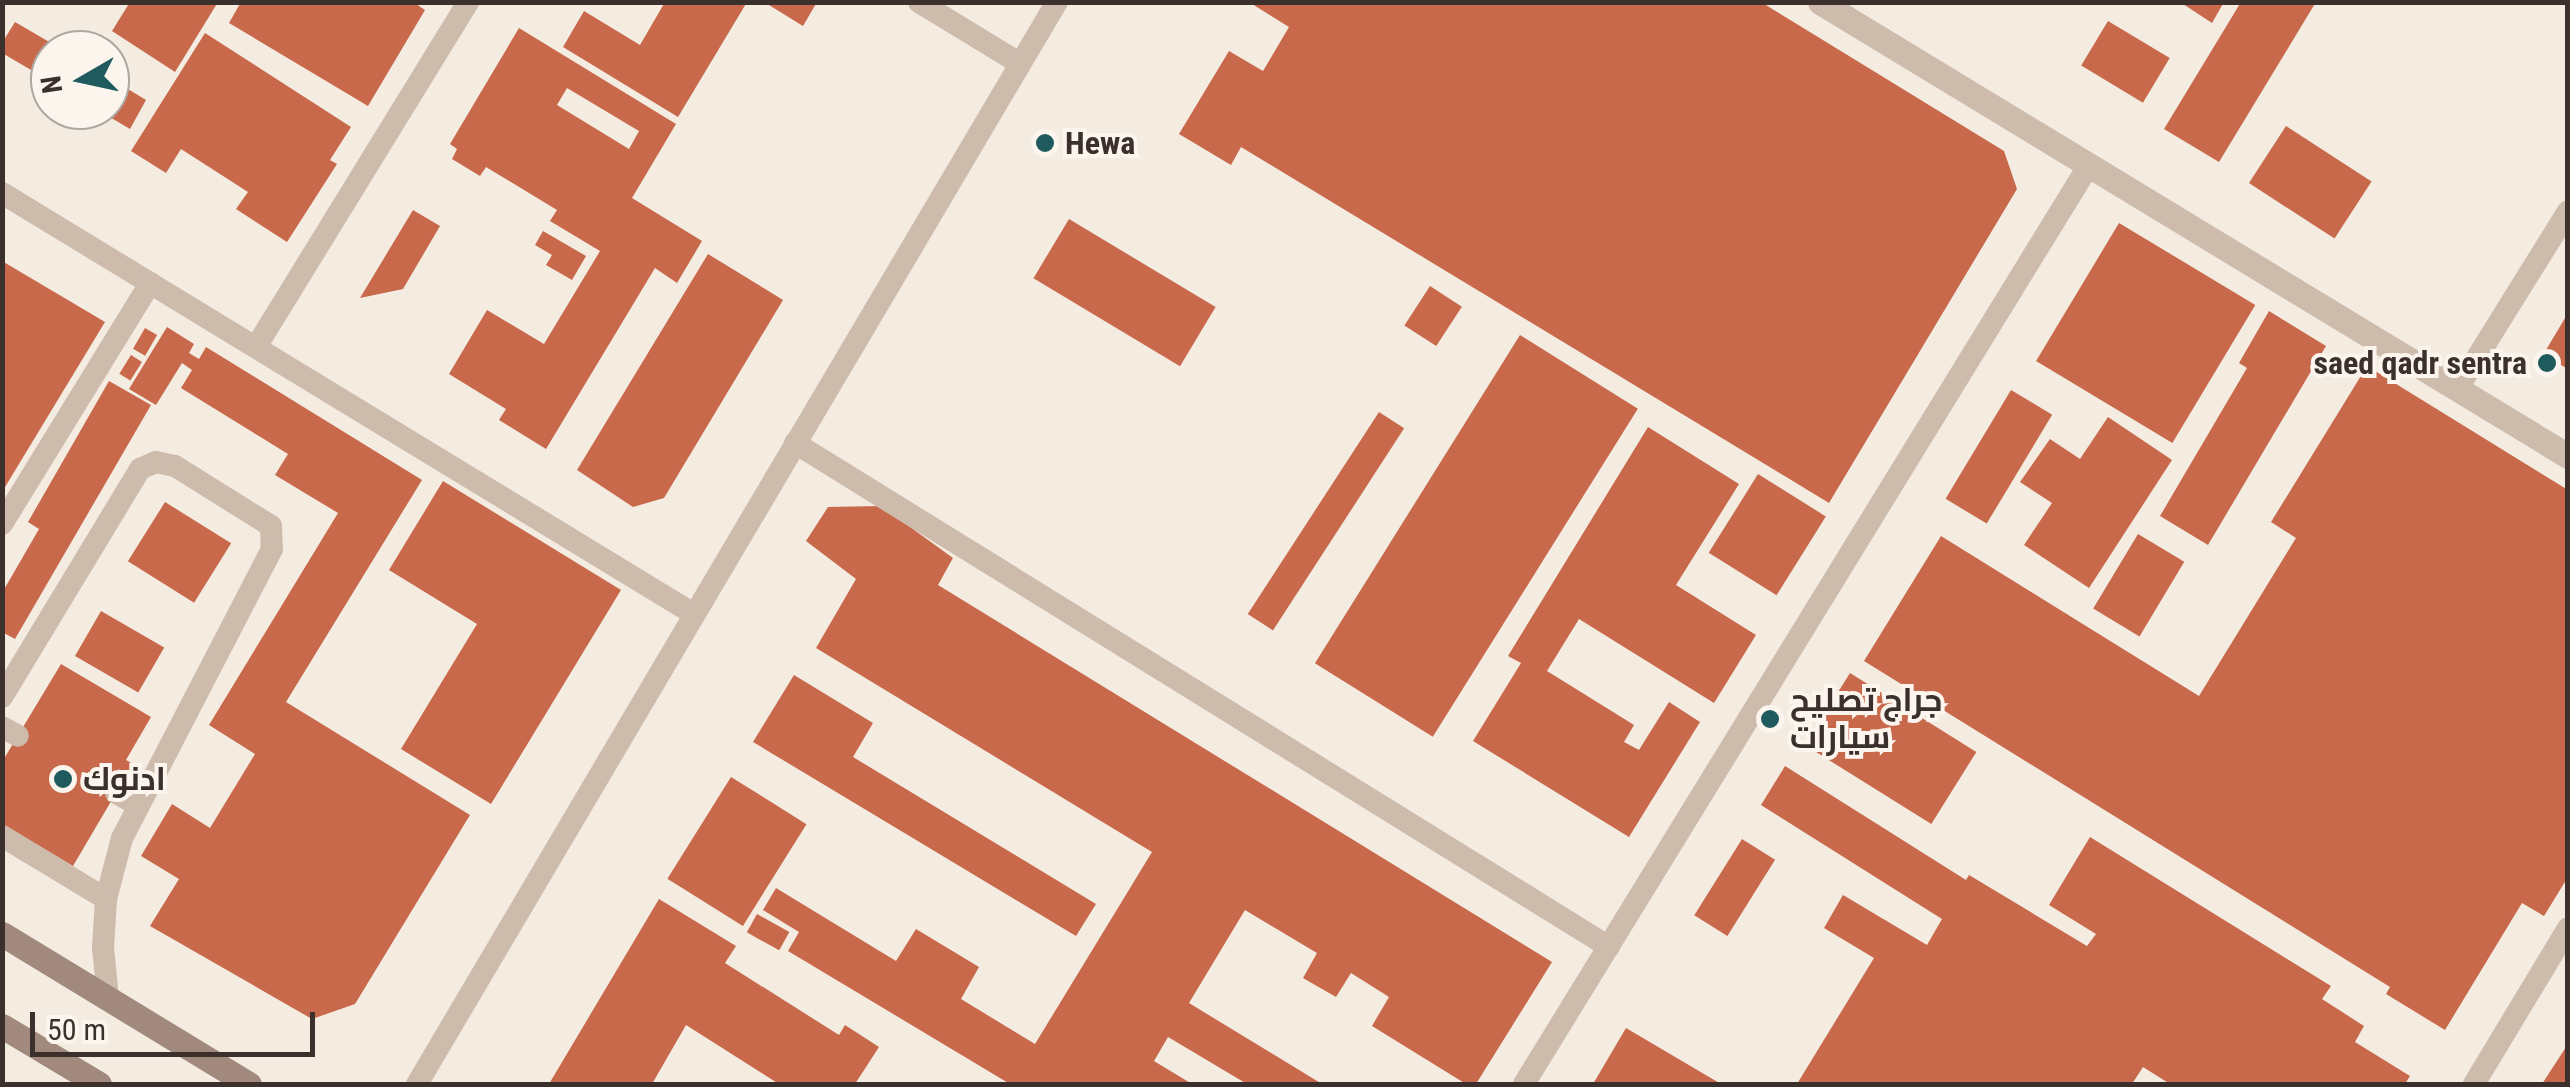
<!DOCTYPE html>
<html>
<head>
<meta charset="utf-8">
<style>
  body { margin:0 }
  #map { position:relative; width:2570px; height:1087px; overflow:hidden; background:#f4ebe1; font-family:"Roboto Condensed",Cairo,sans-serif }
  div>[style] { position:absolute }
  .building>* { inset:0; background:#c8694b; transform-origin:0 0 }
  .lane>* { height:22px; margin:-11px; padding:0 11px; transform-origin:11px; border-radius:11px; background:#cdbbac }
  .street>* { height:25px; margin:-12.5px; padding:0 12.5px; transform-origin:12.5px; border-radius:12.5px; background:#cdbbac }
  .secondary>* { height:25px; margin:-12.5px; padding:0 12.5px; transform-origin:12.5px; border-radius:12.5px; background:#a18a7d }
  .dots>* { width:28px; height:28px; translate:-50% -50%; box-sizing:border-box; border:5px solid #fbf5ee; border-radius:50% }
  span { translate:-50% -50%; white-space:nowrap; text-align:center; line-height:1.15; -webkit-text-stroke:8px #fbf5ee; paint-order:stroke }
  .poi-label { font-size:32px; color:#3b302b; font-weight:700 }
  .left { translate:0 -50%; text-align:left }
  .right { translate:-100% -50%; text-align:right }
  .frame { position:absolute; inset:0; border:5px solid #3b302b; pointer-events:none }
  .north { position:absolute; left:30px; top:30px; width:100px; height:100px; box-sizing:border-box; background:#fbf5ee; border:2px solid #aea6a0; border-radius:50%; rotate:261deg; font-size:28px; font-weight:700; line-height:40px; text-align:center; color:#3b302b }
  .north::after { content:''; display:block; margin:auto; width:35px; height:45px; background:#1f5a5e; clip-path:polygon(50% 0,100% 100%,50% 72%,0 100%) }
  .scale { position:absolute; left:30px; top:1012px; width:285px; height:45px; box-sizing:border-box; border:5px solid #3b302b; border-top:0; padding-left:12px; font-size:30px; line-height:35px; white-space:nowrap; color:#3b302b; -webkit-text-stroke:8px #fbf5ee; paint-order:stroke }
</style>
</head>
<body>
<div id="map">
  <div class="building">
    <i style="clip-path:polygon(130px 2px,218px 2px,175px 72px,112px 31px)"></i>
    <i style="clip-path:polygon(241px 2px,413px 2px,425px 10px,368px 106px,229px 23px)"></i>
    <i style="clip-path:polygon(665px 2px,747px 2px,678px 117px,563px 47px,584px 11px,640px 45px)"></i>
    <i style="clip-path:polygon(764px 2px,817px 2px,803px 26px)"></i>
    <i style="clip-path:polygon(1249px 2px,1761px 2px,2004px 151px,2017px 189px,1829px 503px,1241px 147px,1231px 165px,1179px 134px,1229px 51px,1263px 71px,1289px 27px)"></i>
    <i style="clip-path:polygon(2180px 2px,2224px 2px,2212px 23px)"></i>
    <i style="clip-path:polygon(2241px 2px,2316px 2px,2219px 162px,2164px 129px)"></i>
    <i style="left:2108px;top:21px;width:72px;height:52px;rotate:31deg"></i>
    <i style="clip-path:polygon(15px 22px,63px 50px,50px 50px,50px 81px,2px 53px,2px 43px)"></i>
    <i style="clip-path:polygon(evenodd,519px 28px,676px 124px,632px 198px,702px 241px,677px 283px,655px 268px,546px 449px,499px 420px,506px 409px,449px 374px,487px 310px,544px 344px,600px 251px,550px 221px,557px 210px,486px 167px,480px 176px,452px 159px,457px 149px,450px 144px,519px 28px,567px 88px,639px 131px,629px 149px,557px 105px,567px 88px)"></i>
    <i style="clip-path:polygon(205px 33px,351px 127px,330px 160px,337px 164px,287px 242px,236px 209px,248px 192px,181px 149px,166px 173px,131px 151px)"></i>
    <i style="clip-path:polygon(110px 78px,146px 100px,130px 129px,98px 110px,110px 110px)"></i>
    <i style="left:2286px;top:126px;width:102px;height:68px;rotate:33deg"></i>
    <i style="clip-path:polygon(413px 210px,440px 226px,403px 289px,360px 298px)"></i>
    <i style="left:1069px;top:219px;width:171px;height:69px;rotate:31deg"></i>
    <i style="left:2119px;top:223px;width:159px;height:161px;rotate:31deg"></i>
    <i style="clip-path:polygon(543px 231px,586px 256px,572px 280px,546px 265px,552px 255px,535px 245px)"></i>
    <i style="clip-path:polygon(708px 254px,783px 300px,664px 498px,633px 507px,577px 470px)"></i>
    <i style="clip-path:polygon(2px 261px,105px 322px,2px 492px)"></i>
    <i style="left:1430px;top:286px;width:38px;height:47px;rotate:33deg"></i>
    <i style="clip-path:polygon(2269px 311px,2326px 346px,2208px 545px,2160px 516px,2247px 368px,2239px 363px)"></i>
    <i style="clip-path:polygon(2568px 313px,2568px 369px,2543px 355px)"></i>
    <i style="clip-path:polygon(167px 327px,194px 344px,189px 353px,199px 359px,206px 347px,422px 480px,286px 702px,470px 815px,355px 1004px,312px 1019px,150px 926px,179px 879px,141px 856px,172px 804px,210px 828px,255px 754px,209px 725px,338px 513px,275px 475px,288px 454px,181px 388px,192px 370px,182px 363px,156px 405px,129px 389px)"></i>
    <i style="left:145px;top:328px;width:14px;height:24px;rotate:30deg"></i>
    <i style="left:1520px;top:335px;width:139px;height:387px;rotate:32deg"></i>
    <i style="left:131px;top:355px;width:13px;height:22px;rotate:32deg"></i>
    <i style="clip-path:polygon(2367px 366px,2568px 490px,2568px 877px,2544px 916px,2522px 903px,2445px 1030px,2386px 994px,2390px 987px,1864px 661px,1941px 536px,2199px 696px,2296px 538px,2271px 522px)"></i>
    <i style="clip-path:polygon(109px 381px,151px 405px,15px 639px,2px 632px,2px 593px,39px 529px,28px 522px)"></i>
    <i style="left:2011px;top:390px;width:48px;height:127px;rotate:31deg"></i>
    <i style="left:1379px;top:412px;width:30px;height:241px;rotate:33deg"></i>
    <i style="clip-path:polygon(2108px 417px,2172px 460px,2089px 588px,2024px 545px,2052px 503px,2020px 482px,2050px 439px,2080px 459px)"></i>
    <i style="clip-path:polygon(1648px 427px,1739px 484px,1676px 585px,1756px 635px,1714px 703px,1579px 619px,1547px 671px,1634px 725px,1624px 742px,1639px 750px,1669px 702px,1700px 722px,1629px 837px,1473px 741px,1521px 663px,1508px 656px)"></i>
    <i style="left:1758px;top:474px;width:80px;height:93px;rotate:32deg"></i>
    <i style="clip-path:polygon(443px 481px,621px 590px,491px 804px,401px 749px,477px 624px,389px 570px)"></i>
    <i style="left:165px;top:502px;width:78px;height:70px;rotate:32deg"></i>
    <i style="clip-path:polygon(881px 506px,953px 558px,938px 585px,1552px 962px,1476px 1084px,1466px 1084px,1372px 1026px,1389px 997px,1351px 973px,1336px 997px,1303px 978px,1317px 953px,1245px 910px,1189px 1003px,1322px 1084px,1247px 1084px,1168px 1037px,1154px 1061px,1192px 1084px,1010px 1084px,788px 951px,799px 932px,763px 910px,776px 888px,896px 961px,916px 929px,979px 967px,961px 999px,1035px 1044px,1152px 852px,816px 648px,856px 579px,806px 541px,828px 507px)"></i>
    <i style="left:2138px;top:534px;width:54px;height:87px;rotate:31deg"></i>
    <i style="left:101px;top:611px;width:73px;height:52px;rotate:30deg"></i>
    <i style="clip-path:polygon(61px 664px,151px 717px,126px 760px,133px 764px,73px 866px,2px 824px,2px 762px)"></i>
    <i style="left:1850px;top:673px;width:149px;height:85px;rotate:32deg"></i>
    <i style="clip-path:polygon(794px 675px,873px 723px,853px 757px,1096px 904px,1076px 936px,753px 742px)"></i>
    <i style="clip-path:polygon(1785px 766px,1966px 880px,1969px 875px,2087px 946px,2096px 934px,2049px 905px,2090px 837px,2331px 986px,2322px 999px,2364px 1026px,2355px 1042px,2410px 1076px,2405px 1084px,2170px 1084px,2143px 1067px,2132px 1084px,1797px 1084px,1874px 958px,1824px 928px,1843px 895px,1927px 945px,1942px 919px,1761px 805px)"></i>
    <i style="left:731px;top:777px;width:89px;height:120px;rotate:32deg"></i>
    <i style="left:1742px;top:839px;width:39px;height:90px;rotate:32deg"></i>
    <i style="clip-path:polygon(659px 899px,736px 946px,725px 963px,839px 1035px,845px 1025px,879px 1047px,855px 1084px,779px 1084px,686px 1025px,652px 1084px,549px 1084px)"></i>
    <i style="left:757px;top:914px;width:37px;height:21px;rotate:29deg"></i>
    <i style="clip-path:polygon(1626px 1028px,1721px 1084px,1593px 1084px)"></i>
    <i style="clip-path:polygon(2568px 1044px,2568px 1084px,2542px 1084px)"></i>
  </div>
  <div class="lane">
    <i style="left:919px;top:2px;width:117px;rotate:31.4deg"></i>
    <i style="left:2px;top:193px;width:810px;rotate:31.32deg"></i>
    <i style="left:256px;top:347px;width:405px;rotate:-58.4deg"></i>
    <i style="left:2458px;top:388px;width:208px;rotate:-58.1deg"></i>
    <i style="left:795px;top:443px;width:957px;rotate:31.76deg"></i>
    <i style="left:2px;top:524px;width:283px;rotate:-58.4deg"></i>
    <i style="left:2px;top:697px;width:267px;rotate:-58.8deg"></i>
    <i style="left:140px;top:469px;width:17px;rotate:-24deg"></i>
    <i style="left:156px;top:462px;width:19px;rotate:12deg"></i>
    <i style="left:175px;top:466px;width:113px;rotate:32deg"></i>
    <i style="left:271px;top:526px;width:23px;rotate:88deg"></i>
    <i style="left:272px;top:549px;width:326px;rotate:117.4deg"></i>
    <i style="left:122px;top:838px;width:63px;rotate:104.7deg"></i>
    <i style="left:106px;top:899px;width:49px;rotate:93.5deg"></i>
    <i style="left:103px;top:948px;width:50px;rotate:84.3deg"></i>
    <i style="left:2px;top:727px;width:18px;rotate:29deg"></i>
    <i style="left:116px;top:793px;width:26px;rotate:29deg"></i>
    <i style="left:2px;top:836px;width:122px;rotate:31.2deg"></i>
    <i style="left:417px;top:1084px;width:1257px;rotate:-59.4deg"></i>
    <i style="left:1524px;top:1084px;width:1075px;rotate:-58.42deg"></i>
    <i style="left:2474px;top:1084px;width:182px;rotate:-58.9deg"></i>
  </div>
  <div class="street">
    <i style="left:1820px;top:2px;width:875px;rotate:31.26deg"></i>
  </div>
  <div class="secondary">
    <i style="left:2px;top:934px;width:289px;rotate:31.3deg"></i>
    <i style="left:2px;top:1026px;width:113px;rotate:30.9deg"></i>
  </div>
  <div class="dots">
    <i style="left:1045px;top:143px;background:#1f5a5e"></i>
    <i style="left:2547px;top:363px;background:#1f5a5e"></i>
    <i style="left:1770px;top:719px;background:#1f5a5e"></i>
    <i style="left:63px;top:779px;background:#1f5a5e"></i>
  </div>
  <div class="poi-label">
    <span class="left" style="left:1065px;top:143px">Hewa</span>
    <span class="right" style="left:2527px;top:363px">saed qadr sentra</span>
    <span class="left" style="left:1790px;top:719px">جراج تصليح<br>سيارات</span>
    <span class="left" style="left:83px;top:779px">ادنوك</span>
  </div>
  <div class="frame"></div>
  <div class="north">N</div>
  <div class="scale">50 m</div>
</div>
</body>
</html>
